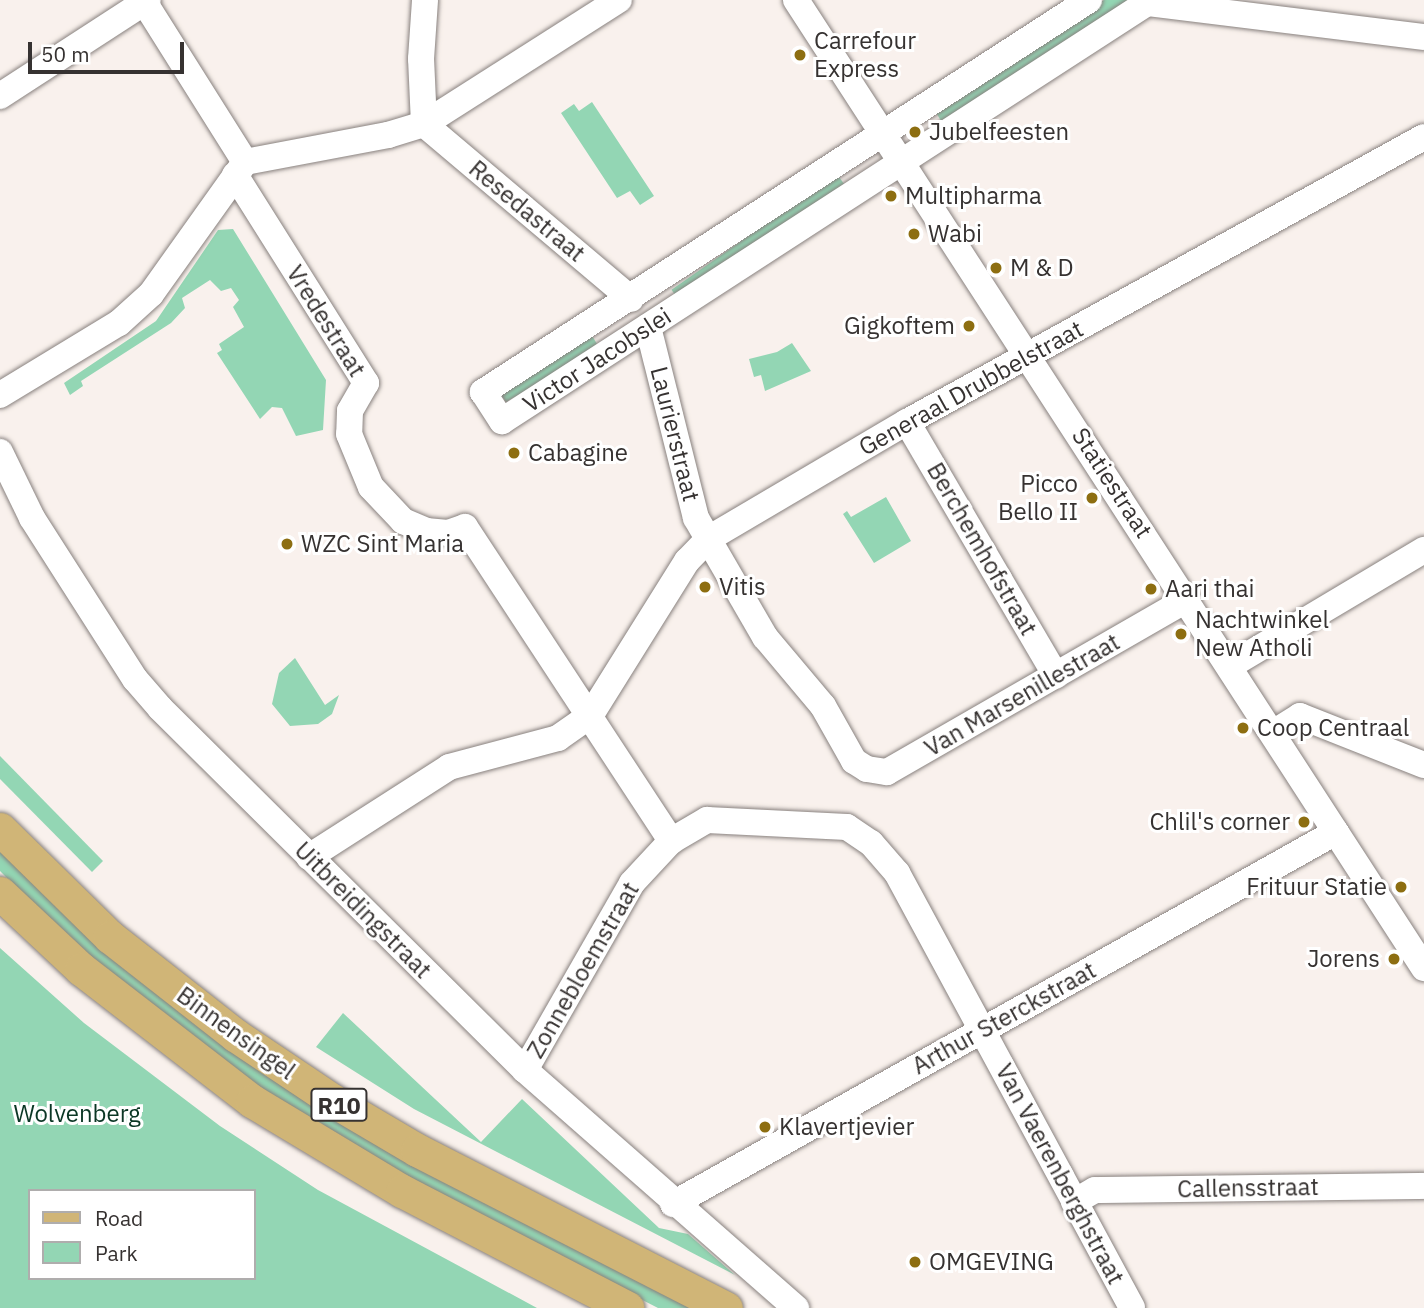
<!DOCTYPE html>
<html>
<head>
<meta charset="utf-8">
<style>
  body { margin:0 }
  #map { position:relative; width:1424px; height:1308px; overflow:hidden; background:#f9f1ed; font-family:"IBM Plex Sans",sans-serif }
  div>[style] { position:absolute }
  .green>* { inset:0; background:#93d6b4; transform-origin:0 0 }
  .roads { filter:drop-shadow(0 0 2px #88817e) drop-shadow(0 0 2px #88817e) }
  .minor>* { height:26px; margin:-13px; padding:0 13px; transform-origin:13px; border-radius:13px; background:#fff }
  .major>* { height:33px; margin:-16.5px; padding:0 16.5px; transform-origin:16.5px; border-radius:16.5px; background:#d0b577 }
  .dots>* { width:19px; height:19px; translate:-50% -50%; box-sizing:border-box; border:4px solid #fff; border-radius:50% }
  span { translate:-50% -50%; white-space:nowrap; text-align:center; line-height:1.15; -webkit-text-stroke:6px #fff; paint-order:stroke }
  .shield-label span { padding:2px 5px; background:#fff; border:2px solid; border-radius:5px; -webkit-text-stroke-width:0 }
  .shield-label { font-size:23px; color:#363231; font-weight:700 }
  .poi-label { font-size:24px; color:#363231 }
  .left { translate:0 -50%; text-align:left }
  .right { translate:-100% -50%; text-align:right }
  .street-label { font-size:24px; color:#363231 }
  .park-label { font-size:24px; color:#0b3725 }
  .legend { position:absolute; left:28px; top:1189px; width:228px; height:91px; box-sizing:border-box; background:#fff; border:2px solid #afadad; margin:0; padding:9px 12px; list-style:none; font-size:21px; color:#363231 }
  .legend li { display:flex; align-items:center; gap:14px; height:35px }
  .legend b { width:35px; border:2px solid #afadad }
  .scale { position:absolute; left:28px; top:42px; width:156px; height:32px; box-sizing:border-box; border:4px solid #363231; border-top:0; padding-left:9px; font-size:21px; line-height:24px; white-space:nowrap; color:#363231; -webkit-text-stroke:5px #fff; paint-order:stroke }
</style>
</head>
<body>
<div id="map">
  <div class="green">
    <i style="clip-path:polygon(1104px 0,1131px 0,944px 126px,934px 109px)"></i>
    <i style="clip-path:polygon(592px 102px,654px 196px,640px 205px,630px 191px,617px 198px,561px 113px,574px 104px,579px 111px)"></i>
    <i style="left:837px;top:174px;width:16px;height:202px;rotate:55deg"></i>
    <i style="clip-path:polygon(233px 229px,326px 380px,323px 430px,296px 436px,282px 408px,272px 407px,260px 419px,217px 353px,222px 350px,219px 344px,244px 327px,233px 307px,239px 300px,231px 288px,221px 291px,210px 280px,182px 298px,185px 308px,171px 323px,81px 381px,83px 386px,70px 395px,64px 383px,156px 321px,218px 230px)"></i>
    <i style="clip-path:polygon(591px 334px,600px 349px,506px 402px,501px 395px)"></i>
    <i style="clip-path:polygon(792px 343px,811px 371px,765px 391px,761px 375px,754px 377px,749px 359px,777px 352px)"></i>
    <i style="clip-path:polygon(886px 497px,911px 541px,874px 563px,843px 514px,847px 511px,851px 517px)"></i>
    <i style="clip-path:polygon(295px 658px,325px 705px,339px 695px,332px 714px,318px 724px,290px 726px,272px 704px,279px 673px)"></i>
    <i style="clip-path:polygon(0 756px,103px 861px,92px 872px,0 779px)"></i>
    <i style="clip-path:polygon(0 850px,100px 947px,699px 1308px,658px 1308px,405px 1178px,259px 1087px,116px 980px,39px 910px,0 871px)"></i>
    <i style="clip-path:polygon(evenodd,0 948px,84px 1023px,220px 1126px,318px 1190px,537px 1308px,0 1308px,0 948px,30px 1191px,254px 1191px,254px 1278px,30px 1278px,30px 1191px)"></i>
    <i style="clip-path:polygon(343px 1013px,481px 1142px,522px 1099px,659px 1228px,688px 1234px,735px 1275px,414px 1109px,316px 1047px)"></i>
  </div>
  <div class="roads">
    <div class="minor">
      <i style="left:796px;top:0;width:1154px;rotate:57.03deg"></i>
      <i style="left:1089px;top:0;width:722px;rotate:147.1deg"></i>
      <i style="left:483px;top:392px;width:35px;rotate:57deg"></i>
      <i style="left:502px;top:421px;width:769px;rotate:-32.95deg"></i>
      <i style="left:1147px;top:3px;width:279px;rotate:7deg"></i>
      <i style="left:0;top:96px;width:176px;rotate:-33deg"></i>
      <i style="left:424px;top:124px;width:271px;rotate:40.2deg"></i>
      <i style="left:424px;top:124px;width:65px;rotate:-92.6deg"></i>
      <i style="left:421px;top:59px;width:59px;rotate:-86.1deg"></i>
      <i style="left:245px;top:162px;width:146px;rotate:-10.7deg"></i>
      <i style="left:388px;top:135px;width:38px;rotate:-17deg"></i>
      <i style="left:424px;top:124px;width:231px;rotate:-32.5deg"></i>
      <i style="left:235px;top:175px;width:246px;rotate:57.8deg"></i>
      <i style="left:366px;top:383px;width:32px;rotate:120deg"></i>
      <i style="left:350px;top:411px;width:23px;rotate:92deg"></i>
      <i style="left:349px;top:434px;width:57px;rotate:67.5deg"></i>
      <i style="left:371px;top:487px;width:47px;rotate:46.7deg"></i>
      <i style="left:403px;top:521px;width:25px;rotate:23deg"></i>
      <i style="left:426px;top:531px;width:22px;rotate:5deg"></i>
      <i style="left:448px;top:533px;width:18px;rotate:-19deg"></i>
      <i style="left:465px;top:527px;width:376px;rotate:56.7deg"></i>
      <i style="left:648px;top:327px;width:197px;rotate:75.9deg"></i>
      <i style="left:696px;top:518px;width:138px;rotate:59.9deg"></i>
      <i style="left:765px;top:637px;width:90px;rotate:50deg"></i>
      <i style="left:823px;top:706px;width:63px;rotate:60.6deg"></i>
      <i style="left:854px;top:761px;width:15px;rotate:32deg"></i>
      <i style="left:867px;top:769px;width:20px;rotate:9deg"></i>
      <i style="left:887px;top:772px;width:347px;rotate:-29.9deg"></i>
      <i style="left:0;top:395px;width:139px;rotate:-31.2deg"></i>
      <i style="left:119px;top:323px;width:43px;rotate:-42.2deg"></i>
      <i style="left:151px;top:294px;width:162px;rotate:-54.5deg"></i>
      <i style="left:245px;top:162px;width:191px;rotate:-122.2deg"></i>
      <i style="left:907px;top:422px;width:294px;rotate:59.6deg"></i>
      <i style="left:0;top:452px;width:73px;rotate:64.1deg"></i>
      <i style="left:32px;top:518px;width:191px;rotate:57.4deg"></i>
      <i style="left:135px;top:679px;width:38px;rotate:49deg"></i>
      <i style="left:160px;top:708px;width:514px;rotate:44.76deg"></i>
      <i style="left:525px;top:1070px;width:361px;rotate:41.3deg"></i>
      <i style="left:1231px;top:665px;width:225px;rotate:-30.8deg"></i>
      <i style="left:1273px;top:733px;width:32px;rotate:-32deg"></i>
      <i style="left:1300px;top:716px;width:133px;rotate:21.6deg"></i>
      <i style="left:309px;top:857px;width:166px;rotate:-32.7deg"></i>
      <i style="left:449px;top:767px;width:113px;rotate:-14.9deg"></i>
      <i style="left:558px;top:738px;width:39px;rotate:-35deg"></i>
      <i style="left:590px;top:716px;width:183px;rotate:-58deg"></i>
      <i style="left:687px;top:561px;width:30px;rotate:-46deg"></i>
      <i style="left:708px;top:539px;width:231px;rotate:-30.5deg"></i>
      <i style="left:907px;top:422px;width:590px;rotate:-28.87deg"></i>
      <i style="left:525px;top:1070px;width:215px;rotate:-60.2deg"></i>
      <i style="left:632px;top:883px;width:57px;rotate:-47.1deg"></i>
      <i style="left:671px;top:841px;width:42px;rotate:-30.3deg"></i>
      <i style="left:707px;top:820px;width:140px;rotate:2.9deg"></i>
      <i style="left:847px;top:827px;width:29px;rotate:34deg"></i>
      <i style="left:871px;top:843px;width:40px;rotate:49deg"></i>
      <i style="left:897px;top:873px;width:494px;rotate:61.6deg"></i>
      <i style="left:1074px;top:1202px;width:24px;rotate:-30deg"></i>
      <i style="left:1095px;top:1190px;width:329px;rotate:-0.7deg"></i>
      <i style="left:673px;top:1204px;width:760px;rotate:-29.3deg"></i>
    </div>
    <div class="major">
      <i style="left:0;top:829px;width:154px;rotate:44.5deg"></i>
      <i style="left:110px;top:937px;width:159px;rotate:38.1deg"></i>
      <i style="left:235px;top:1035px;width:117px;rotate:33.8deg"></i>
      <i style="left:332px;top:1100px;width:99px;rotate:30.5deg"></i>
      <i style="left:417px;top:1150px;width:347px;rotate:27.1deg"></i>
      <i style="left:0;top:893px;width:111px;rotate:43.2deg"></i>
      <i style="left:81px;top:969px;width:216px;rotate:37.7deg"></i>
      <i style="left:252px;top:1101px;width:175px;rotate:31deg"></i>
      <i style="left:402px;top:1191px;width:254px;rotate:27.4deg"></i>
    </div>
  </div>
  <div class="dots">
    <i style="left:800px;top:55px;background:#8d6e11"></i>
    <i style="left:915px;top:132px;background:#8d6e11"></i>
    <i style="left:891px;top:196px;background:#8d6e11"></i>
    <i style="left:914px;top:234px;background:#8d6e11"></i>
    <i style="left:996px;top:268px;background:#8d6e11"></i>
    <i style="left:969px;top:326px;background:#8d6e11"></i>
    <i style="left:514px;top:453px;background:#8d6e11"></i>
    <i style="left:1092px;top:498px;background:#8d6e11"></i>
    <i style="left:287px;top:544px;background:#8d6e11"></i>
    <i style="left:705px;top:587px;background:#8d6e11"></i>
    <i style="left:1151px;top:589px;background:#8d6e11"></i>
    <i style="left:1181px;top:634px;background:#8d6e11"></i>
    <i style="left:1243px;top:728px;background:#8d6e11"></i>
    <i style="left:1304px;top:822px;background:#8d6e11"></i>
    <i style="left:1401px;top:887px;background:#8d6e11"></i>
    <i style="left:1394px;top:959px;background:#8d6e11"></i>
    <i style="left:765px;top:1127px;background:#8d6e11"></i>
    <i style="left:915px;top:1262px;background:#8d6e11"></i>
  </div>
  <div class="shield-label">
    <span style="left:339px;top:1105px">R10</span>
  </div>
  <div class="poi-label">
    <span class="left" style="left:814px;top:55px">Carrefour<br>Express</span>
    <span class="left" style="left:929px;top:132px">Jubelfeesten</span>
    <span class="left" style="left:905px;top:196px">Multipharma</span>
    <span class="left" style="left:928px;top:234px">Wabi</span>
    <span class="left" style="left:1010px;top:268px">M &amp; D</span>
    <span class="right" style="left:955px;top:326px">Gigkoftem</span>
    <span class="left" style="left:528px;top:453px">Cabagine</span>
    <span class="right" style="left:1078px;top:498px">Picco<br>Bello II</span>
    <span class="left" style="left:301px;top:544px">WZC Sint Maria</span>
    <span class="left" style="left:719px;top:587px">Vitis</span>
    <span class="left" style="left:1165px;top:589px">Aari thai</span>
    <span class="left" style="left:1195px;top:634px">Nachtwinkel<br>New Atholi</span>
    <span class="left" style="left:1257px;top:728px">Coop Centraal</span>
    <span class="right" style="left:1290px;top:822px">Chlil's corner</span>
    <span class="right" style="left:1387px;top:887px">Frituur Statie</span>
    <span class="right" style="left:1380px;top:959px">Jorens</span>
    <span class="left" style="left:779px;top:1127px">Klavertjevier</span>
    <span class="left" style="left:929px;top:1262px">OMGEVING</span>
  </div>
  <div class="street-label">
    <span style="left:527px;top:211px;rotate:40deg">Resedastraat</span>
    <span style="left:326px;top:321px;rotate:58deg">Vredestraat</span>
    <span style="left:597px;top:360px;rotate:-33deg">Victor Jacobslei</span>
    <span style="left:971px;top:388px;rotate:-29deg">Generaal Drubbelstraat</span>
    <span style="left:675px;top:434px;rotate:76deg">Laurierstraat</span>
    <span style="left:1112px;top:483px;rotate:57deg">Statiestraat</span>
    <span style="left:982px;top:549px;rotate:60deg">Berchemhofstraat</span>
    <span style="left:1022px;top:695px;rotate:-30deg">Van Marsenillestraat</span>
    <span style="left:363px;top:910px;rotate:45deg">Uitbreidingstraat</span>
    <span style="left:583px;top:970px;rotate:-60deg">Zonnebloemstraat</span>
    <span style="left:1004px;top:1018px;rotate:-29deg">Arthur Sterckstraat</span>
    <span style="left:236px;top:1033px;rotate:36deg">Binnensingel</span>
    <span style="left:1060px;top:1174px;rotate:62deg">Van Vaerenberghstraat</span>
    <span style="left:1248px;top:1188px;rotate:-1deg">Callensstraat</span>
  </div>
  <div class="park-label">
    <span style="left:77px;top:1114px">Wolvenberg</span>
  </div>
  <ul class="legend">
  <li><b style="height:9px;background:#d0b577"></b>Road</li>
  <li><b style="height:19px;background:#93d6b4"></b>Park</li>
  </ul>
  <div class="scale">50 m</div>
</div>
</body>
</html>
